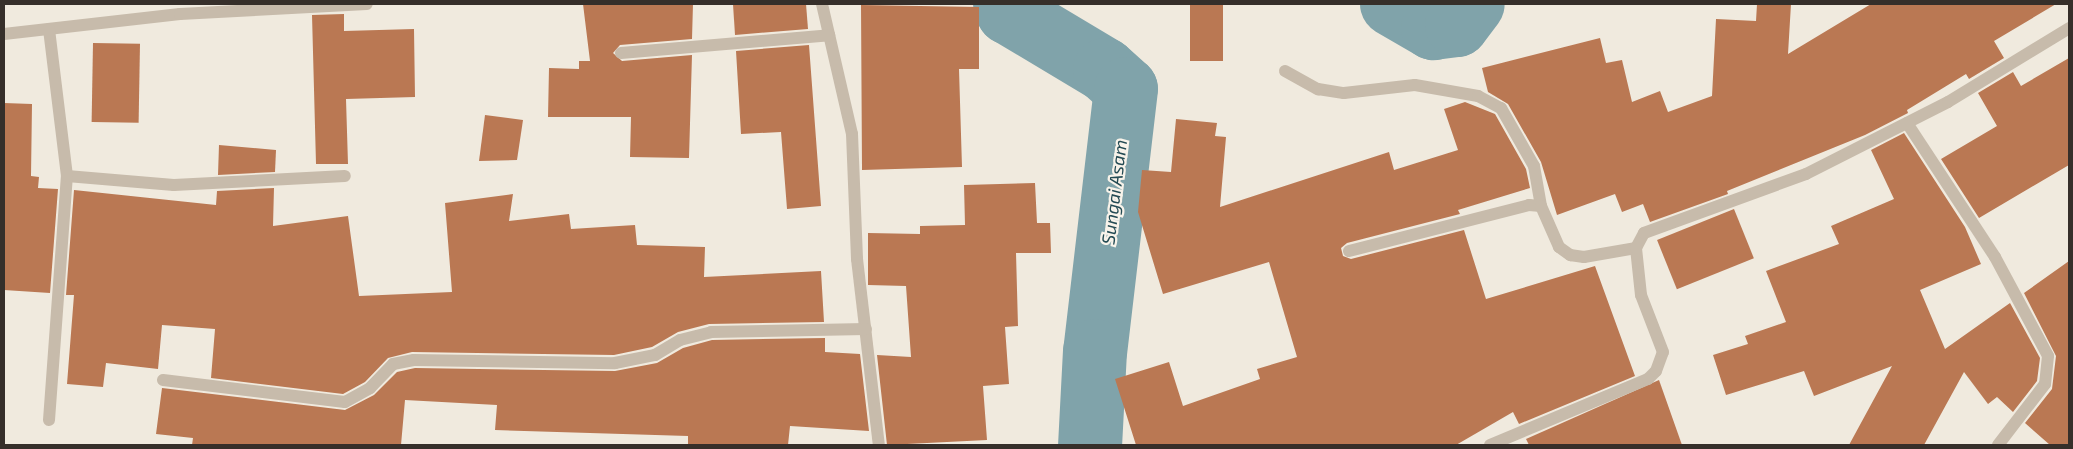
<!DOCTYPE html>
<html>
<head>
<meta charset="utf-8">
<style>
  body { margin:0 }
  #map { position:relative; width:2073px; height:449px; overflow:hidden; background:#f0eade; font-family:"Exo 2",sans-serif }
  div>[style] { position:absolute }
  .river>* { height:64px; margin:-32px; padding:0 32px; transform-origin:32px; border-radius:32px; background:#80a3aa }
  .building>* { inset:0; background:#ba7853; transform-origin:0 0 }
  .street>* { height:12px; margin:-6px; padding:0 6px; transform-origin:6px; border-radius:6px; background:#c7bbab }
  span { translate:-50% -50%; white-space:nowrap; text-align:center; line-height:1.15; -webkit-text-stroke:4.5px #f8f3ea; paint-order:stroke }
  .water-label { font-size:18px; color:#234a53; font-style:italic }
  .frame { position:absolute; inset:0; border:5px solid #362f2a; pointer-events:none }
</style>
</head>
<body>
<div id="map">
  <div class="river">
    <i style="left:1005px;top:4px;width:9px;rotate:69deg"></i>
    <i style="left:1008px;top:12px;width:113px;rotate:30.9deg"></i>
    <i style="left:1105px;top:70px;width:28px;rotate:42deg"></i>
    <i style="left:1126px;top:89px;width:264px;rotate:96.7deg"></i>
    <i style="left:1095px;top:351px;width:94px;rotate:93deg"></i>
    <i style="left:1392px;top:4px;width:48px;rotate:30.3deg"></i>
    <i style="left:1433px;top:28px;width:24px;rotate:-7deg"></i>
    <i style="left:1457px;top:25px;width:26px;rotate:-53deg"></i>
  </div>
  <div class="building">
    <i style="clip-path:polygon(583px 4px,693px 4px,692px 39px,620px 45px,613px 53px,622px 61px,692px 55px,689px 158px,630px 157px,631px 117px,548px 117px,549px 68px,579px 69px,579px 61px,590px 61px)"></i>
    <i style="clip-path:polygon(733px 4px,806px 4px,808px 29px,735px 35px)"></i>
    <i style="left:1190px;top:4px;width:33px;height:57px"></i>
    <i style="clip-path:polygon(1757px 4px,1791px 4px,1788px 54px,1871px 4px,2056px 4px,1994px 41px,2004px 58px,1969px 79px,1966px 74px,1907px 110px,1908px 113px,1865px 135px,1727px 191px,1728px 194px,1650px 222px,1643px 204px,1622px 212px,1615px 194px,1557px 215px,1541px 162px,1508px 104px,1488px 92px,1482px 68px,1600px 38px,1606px 63px,1622px 60px,1632px 102px,1660px 91px,1668px 112px,1712px 96px,1716px 19px,1756px 21px)"></i>
    <i style="clip-path:polygon(861px 5px,979px 7px,979px 69px,959px 69px,962px 167px,862px 170px)"></i>
    <i style="clip-path:polygon(344px 14px,344px 31px,414px 29px,415px 97px,346px 99px,348px 164px,316px 164px,312px 15px)"></i>
    <i style="left:93px;top:43px;width:47px;height:79px;rotate:1deg"></i>
    <i style="clip-path:polygon(809px 45px,821px 206px,787px 209px,781px 132px,741px 134px,736px 51px)"></i>
    <i style="clip-path:polygon(2069px 58px,2069px 165px,1979px 218px,1941px 159px,1997px 126px,1978px 93px,2013px 72px,2021px 86px)"></i>
    <i style="clip-path:polygon(1465px 102px,1495px 114px,1526px 169px,1530px 188px,1458px 210px,1460px 214px,1347px 243px,1341px 248px,1343px 256px,1351px 259px,1464px 230px,1486px 299px,1595px 266px,1635px 376px,1519px 424px,1513px 412px,1456px 445px,1136px 445px,1115px 379px,1169px 362px,1183px 406px,1260px 379px,1257px 369px,1297px 357px,1269px 262px,1163px 294px,1138px 212px,1142px 170px,1171px 172px,1176px 119px,1217px 123px,1215px 136px,1226px 137px,1220px 207px,1389px 152px,1394px 170px,1458px 150px,1444px 109px)"></i>
    <i style="clip-path:polygon(4px 103px,32px 104px,31px 176px,39px 177px,38px 188px,58px 189px,50px 293px,4px 290px)"></i>
    <i style="clip-path:polygon(485px 115px,523px 120px,517px 160px,479px 161px)"></i>
    <i style="clip-path:polygon(1904px 133px,1965px 227px,1981px 264px,1920px 290px,1945px 349px,2010px 303px,2040px 358px,2037px 381px,2013px 412px,1997px 397px,1988px 404px,1964px 372px,1924px 445px,1849px 445px,1892px 366px,1814px 396px,1804px 371px,1726px 395px,1713px 355px,1748px 344px,1745px 336px,1786px 322px,1766px 271px,1839px 244px,1831px 226px,1894px 199px,1871px 150px)"></i>
    <i style="clip-path:polygon(219px 145px,276px 150px,275px 172px,218px 175px)"></i>
    <i style="clip-path:polygon(1035px 183px,1037px 223px,1050px 223px,1051px 253px,1016px 253px,1018px 326px,1005px 327px,1009px 384px,983px 386px,987px 440px,887px 445px,877px 355px,911px 357px,906px 286px,868px 285px,868px 233px,920px 234px,920px 226px,965px 225px,964px 185px)"></i>
    <i style="clip-path:polygon(274px 188px,273px 226px,348px 216px,359px 296px,452px 292px,445px 203px,513px 194px,509px 221px,569px 214px,571px 229px,635px 225px,637px 245px,705px 247px,704px 277px,821px 271px,824px 322px,709px 324px,678px 332px,652px 347px,614px 355px,412px 352px,388px 358px,365px 382px,343px 394px,211px 378px,215px 329px,162px 325px,158px 369px,106px 363px,103px 387px,67px 384px,74px 295px,66px 295px,74px 190px,216px 205px,217px 191px)"></i>
    <i style="left:1734px;top:209px;width:53px;height:83px;rotate:68deg"></i>
    <i style="clip-path:polygon(2069px 261px,2069px 445px,2050px 445px,2025px 423px,2052px 389px,2056px 356px,2024px 293px)"></i>
    <i style="clip-path:polygon(825px 338px,825px 352px,860px 354px,869px 431px,790px 426px,788px 445px,688px 445px,688px 436px,495px 430px,497px 405px,405px 400px,401px 445px,192px 445px,193px 438px,156px 434px,162px 388px,345px 410px,374px 395px,397px 372px,415px 368px,615px 371px,657px 363px,683px 348px,712px 340px)"></i>
    <i style="clip-path:polygon(1659px 380px,1682px 445px,1529px 445px,1526px 439px)"></i>
  </div>
  <div class="street">
    <i style="left:822px;top:4px;width:133px;rotate:77deg"></i>
    <i style="left:852px;top:134px;width:125px;rotate:87.7deg"></i>
    <i style="left:857px;top:259px;width:187px;rotate:83.3deg"></i>
    <i style="left:4px;top:34px;width:177px;rotate:-6.5deg"></i>
    <i style="left:180px;top:14px;width:187px;rotate:-3.1deg"></i>
    <i style="left:621px;top:53px;width:209px;rotate:-4.9deg"></i>
    <i style="left:1285px;top:71px;width:38px;rotate:29deg"></i>
    <i style="left:1318px;top:89px;width:26px;rotate:9deg"></i>
    <i style="left:1344px;top:93px;width:71px;rotate:-6.4deg"></i>
    <i style="left:1415px;top:85px;width:64px;rotate:9.9deg"></i>
    <i style="left:1478px;top:96px;width:26px;rotate:28deg"></i>
    <i style="left:1501px;top:108px;width:67px;rotate:60.4deg"></i>
    <i style="left:1534px;top:166px;width:41px;rotate:80.1deg"></i>
    <i style="left:1907px;top:123px;width:160px;rotate:56.7deg"></i>
    <i style="left:1995px;top:257px;width:112px;rotate:61.8deg"></i>
    <i style="left:2048px;top:356px;width:28px;rotate:96deg"></i>
    <i style="left:2045px;top:384px;width:77px;rotate:127.6deg"></i>
    <i style="left:67px;top:176px;width:107px;rotate:4.8deg"></i>
    <i style="left:174px;top:185px;width:171px;rotate:-3deg"></i>
    <i style="left:1349px;top:251px;width:186px;rotate:-14.3deg"></i>
    <i style="left:1529px;top:205px;width:12px;rotate:5deg"></i>
    <i style="left:1541px;top:206px;width:45px;rotate:66.3deg"></i>
    <i style="left:1559px;top:247px;width:14px;rotate:36deg"></i>
    <i style="left:1570px;top:255px;width:14px;rotate:8deg"></i>
    <i style="left:1584px;top:257px;width:53px;rotate:-9.8deg"></i>
    <i style="left:163px;top:380px;width:183px;rotate:6.9deg"></i>
    <i style="left:345px;top:402px;width:29px;rotate:-29deg"></i>
    <i style="left:370px;top:388px;width:33px;rotate:-46deg"></i>
    <i style="left:393px;top:364px;width:21px;rotate:-11deg"></i>
    <i style="left:414px;top:360px;width:201px;rotate:0.9deg"></i>
    <i style="left:615px;top:363px;width:41px;rotate:-11.3deg"></i>
    <i style="left:655px;top:355px;width:29px;rotate:-31deg"></i>
    <i style="left:680px;top:340px;width:32px;rotate:-14deg"></i>
    <i style="left:711px;top:332px;width:155px;rotate:-1.1deg"></i>
    <i style="left:49px;top:420px;width:245px;rotate:-85.8deg"></i>
    <i style="left:67px;top:176px;width:148px;rotate:-97deg"></i>
    <i style="left:1490px;top:445px;width:171px;rotate:-22.7deg"></i>
    <i style="left:1648px;top:379px;width:11px;rotate:-45deg"></i>
    <i style="left:1656px;top:371px;width:20px;rotate:-70deg"></i>
    <i style="left:1663px;top:352px;width:61px;rotate:-111.1deg"></i>
    <i style="left:1641px;top:295px;width:47px;rotate:-96.1deg"></i>
    <i style="left:1636px;top:248px;width:17px;rotate:-62deg"></i>
    <i style="left:1644px;top:233px;width:172px;rotate:-20deg"></i>
    <i style="left:1806px;top:174px;width:159px;rotate:-26.9deg"></i>
    <i style="left:1948px;top:102px;width:142px;rotate:-31.4deg"></i>
  </div>
  <div class="water-label">
    <span style="left:1114px;top:192px;rotate:-83deg">Sungai Asam</span>
  </div>
  <div class="frame"></div>
</div>
</body>
</html>
